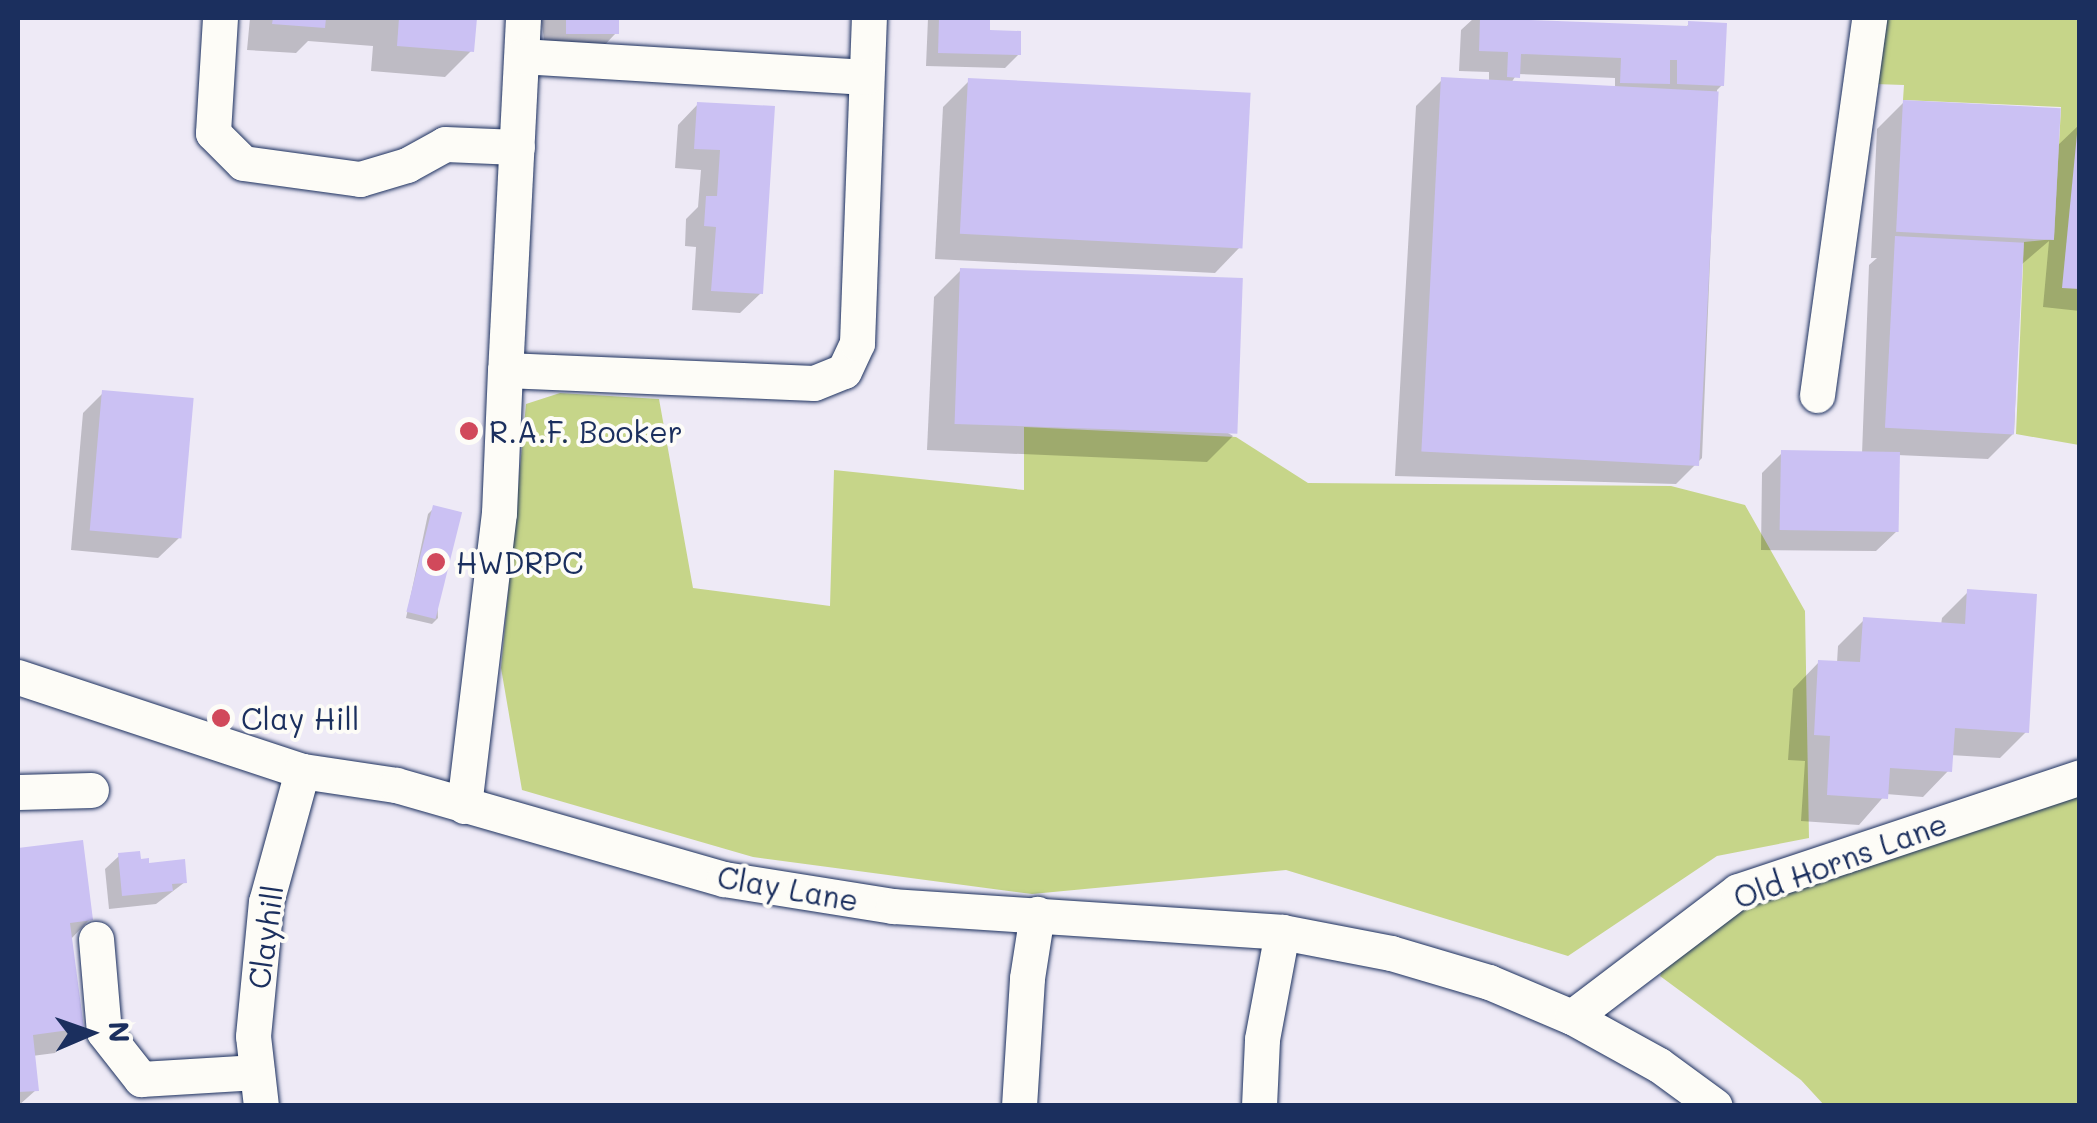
<!DOCTYPE html>
<html>
<head>
<meta charset="utf-8">
<style>
  body { margin:0 }
  #map { position:relative; width:2097px; height:1123px; overflow:hidden; background:#eeeaf6; font-family:Mali,sans-serif }
  div>[style] { position:absolute }
  .green>* { inset:0; background:#c6d589 }
  .shadow>* { inset:0; background:#0003 }
  .building>* { inset:0; background:#cbc1f3; transform-origin:0 0 }
  .roads { filter:drop-shadow(0 0 2px #1b2f5e) drop-shadow(0 0 2px #1b2f5e) }
  .minor>* { height:35px; margin:-17.5px; padding:0 17.5px; transform-origin:17.5px; border-radius:17.5px; background:#fdfcf7 }
  .dots>* { width:28px; height:28px; translate:-50% -50%; box-sizing:border-box; border:5px solid #fdfcf7; border-radius:50% }
  span { translate:-50% -50%; white-space:nowrap; text-align:center; line-height:1.15; -webkit-text-stroke:8px #fdfcf7; paint-order:stroke }
  .poi-label { font-size:30px; color:#1b2f5e }
  .left { translate:0 -50%; text-align:left }
  .street-label { font-size:30px; color:#1b2f5e }
  .frame { position:absolute; inset:0; border:20px solid #1b2f5e; pointer-events:none }
  .north { position:absolute; left:40px; top:983px; width:100px; height:100px; -webkit-text-stroke:8px #fdfcf7; paint-order:stroke; rotate:88deg; font-size:28px; font-weight:700; line-height:40px; text-align:center; color:#1b2f5e }
  .north::after { content:''; display:block; margin:auto; width:35px; height:45px; background:#1b2f5e; clip-path:polygon(50% 0,100% 100%,50% 72%,0 100%) }
</style>
</head>
<body>
<div id="map">
  <div class="green">
    <i style="clip-path:polygon(1881px 18px,2079px 20px,2079px 445px,2016px 434px,2024px 242px,2054px 239px,2061px 107px,1903px 100px,1904px 85px,1875px 84px)"></i>
    <i style="clip-path:polygon(560px 393px,659px 399px,693px 588px,830px 606px,834px 470px,1024px 490px,1024px 427px,1236px 437px,1308px 483px,1671px 486px,1745px 505px,1805px 611px,1809px 838px,1717px 856px,1568px 956px,1286px 870px,1032px 894px,753px 857px,522px 790px,501px 668px,526px 404px)"></i>
    <i style="clip-path:polygon(2079px 794px,2079px 1105px,1824px 1105px,1801px 1080px,1660px 976px,1685px 916px)"></i>
  </div>
  <div class="shadow">
    <i style="clip-path:polygon(250px 18px,474px 18px,472px 50px,445px 77px,371px 71px,373px 46px,308px 41px,296px 53px,247px 50px)"></i>
    <i style="clip-path:polygon(541px 18px,617px 18px,616px 33px,596px 54px,546px 53px)"></i>
    <i style="clip-path:polygon(988px 18px,988px 33px,1019px 54px,1005px 68px,926px 66px,928px 18px)"></i>
    <i style="clip-path:polygon(evenodd,1474px 18px,1684px 29px,1689px 24px,1722px 85px,1717px 90px,1702px 458px,1676px 484px,1395px 476px,1416px 106px,1442px 80px,1489px 82px,1489px 72px,1459px 71px,1461px 30px,1474px 18px,1517px 74px,1615px 78px,1615px 88px,1511px 83px,1517px 74px)"></i>
    <i style="clip-path:polygon(969px 81px,1241px 246px,1215px 273px,935px 259px,943px 107px)"></i>
    <i style="clip-path:polygon(1904px 102px,2056px 147px,2080px 124px,2080px 311px,2043px 307px,2049px 241px,2021px 265px,2014px 433px,1988px 459px,1897px 455px,1897px 531px,1876px 551px,1761px 550px,1762px 473px,1782px 453px,1862px 454px,1869px 265px,1877px 258px,1871px 258px,1877px 129px)"></i>
    <i style="clip-path:polygon(698px 104px,773px 109px,761px 293px,740px 313px,692px 310px,696px 247px,685px 246px,686px 219px,698px 207px,701px 170px,675px 168px,678px 125px)"></i>
    <i style="clip-path:polygon(961px 270px,1233px 436px,1207px 462px,927px 450px,934px 297px)"></i>
    <i style="clip-path:polygon(103px 393px,179px 538px,158px 558px,71px 550px,83px 413px)"></i>
    <i style="clip-path:polygon(434px 508px,438px 618px,432px 624px,406px 618px,428px 514px)"></i>
    <i style="clip-path:polygon(1968px 592px,2026px 732px,2000px 758px,1950px 755px,1949px 770px,1923px 797px,1886px 794px,1859px 825px,1801px 821px,1805px 761px,1788px 760px,1793px 689px,1819px 662px,1837px 663px,1838px 646px,1864px 620px,1941px 625px,1942px 618px)"></i>
    <i style="clip-path:polygon(81px 843px,90px 919px,70px 940px,81px 1027px,55px 1053px,32px 1056px,36px 1090px,18px 1106px,18px 851px)"></i>
    <i style="clip-path:polygon(119px 856px,139px 862px,185px 882px,156px 904px,109px 909px,105px 869px)"></i>
  </div>
  <div class="building">
    <i style="clip-path:polygon(273px 18px,326px 18px,325px 28px,272px 24px)"></i>
    <i style="clip-path:polygon(399px 18px,477px 18px,474px 52px,397px 46px)"></i>
    <i style="left:566px;top:18px;width:53px;height:16px"></i>
    <i style="clip-path:polygon(939px 18px,990px 18px,990px 30px,1021px 31px,1021px 55px,938px 53px)"></i>
    <i style="clip-path:polygon(1480px 18px,1688px 26px,1688px 21px,1727px 23px,1724px 86px,1677px 84px,1677px 60px,1670px 60px,1670px 84px,1620px 83px,1621px 58px,1521px 54px,1520px 78px,1507px 77px,1508px 52px,1479px 51px)"></i>
    <i style="left:1441px;top:77px;width:278px;height:375px;rotate:3deg"></i>
    <i style="left:968px;top:78px;width:283px;height:156px;rotate:3deg"></i>
    <i style="left:1903px;top:100px;width:158px;height:132px;rotate:3deg"></i>
    <i style="clip-path:polygon(697px 102px,775px 106px,763px 294px,711px 291px,716px 227px,704px 226px,706px 196px,717px 196px,720px 150px,694px 149px)"></i>
    <i style="clip-path:polygon(2077px 134px,2080px 134px,2080px 289px,2062px 288px)"></i>
    <i style="left:1895px;top:236px;width:129px;height:192px;rotate:3deg"></i>
    <i style="left:960px;top:268px;width:283px;height:156px;rotate:2deg"></i>
    <i style="left:102px;top:390px;width:92px;height:141px;rotate:5deg"></i>
    <i style="left:1781px;top:450px;width:119px;height:80px;rotate:1deg"></i>
    <i style="left:433px;top:505px;width:30px;height:110px;rotate:14deg"></i>
    <i style="clip-path:polygon(1967px 589px,2037px 594px,2029px 733px,1955px 728px,1952px 772px,1890px 768px,1888px 799px,1827px 795px,1830px 736px,1814px 735px,1818px 660px,1860px 662px,1863px 617px,1965px 624px)"></i>
    <i style="clip-path:polygon(83px 840px,93px 920px,70px 923px,84px 1028px,33px 1035px,39px 1091px,18px 1092px,18px 848px)"></i>
    <i style="clip-path:polygon(140px 851px,141px 859px,149px 858px,149px 863px,185px 859px,187px 883px,172px 884px,173px 891px,122px 896px,118px 853px)"></i>
  </div>
  <div class="roads">
    <div class="minor">
      <i style="left:220px;top:18px;width:115px;rotate:93.5deg"></i>
      <i style="left:213px;top:133px;width:42px;rotate:45deg"></i>
      <i style="left:243px;top:163px;width:118px;rotate:7.8deg"></i>
      <i style="left:360px;top:179px;width:49px;rotate:-16.6deg"></i>
      <i style="left:407px;top:165px;width:43px;rotate:-28.9deg"></i>
      <i style="left:445px;top:144px;width:72px;rotate:2.4deg"></i>
      <i style="left:523px;top:18px;width:352px;rotate:92.9deg"></i>
      <i style="left:505px;top:370px;width:309px;rotate:2.4deg"></i>
      <i style="left:814px;top:383px;width:32px;rotate:-22deg"></i>
      <i style="left:844px;top:371px;width:31px;rotate:-65deg"></i>
      <i style="left:857px;top:343px;width:325px;rotate:-87.9deg"></i>
      <i style="left:522px;top:56px;width:344px;rotate:3.5deg"></i>
      <i style="left:1817px;top:395px;width:381px;rotate:-82.1deg"></i>
      <i style="left:18px;top:677px;width:299px;rotate:18.3deg"></i>
      <i style="left:302px;top:771px;width:95px;rotate:8.5deg"></i>
      <i style="left:396px;top:785px;width:341px;rotate:16deg"></i>
      <i style="left:724px;top:879px;width:171px;rotate:9.1deg"></i>
      <i style="left:893px;top:906px;width:390px;rotate:3.8deg"></i>
      <i style="left:1282px;top:932px;width:111px;rotate:10.9deg"></i>
      <i style="left:1391px;top:953px;width:102px;rotate:16.5deg"></i>
      <i style="left:1489px;top:982px;width:90px;rotate:22.9deg"></i>
      <i style="left:1572px;top:1017px;width:99px;rotate:28.9deg"></i>
      <i style="left:1659px;top:1065px;width:69px;rotate:36.2deg"></i>
      <i style="left:18px;top:792px;width:73px;rotate:-1.6deg"></i>
      <i style="left:464px;top:806px;width:295px;rotate:-83.2deg"></i>
      <i style="left:499px;top:513px;width:143px;rotate:-87.6deg"></i>
      <i style="left:96px;top:939px;width:93px;rotate:85.1deg"></i>
      <i style="left:104px;top:1032px;width:60px;rotate:51.8deg"></i>
      <i style="left:141px;top:1079px;width:116px;rotate:-3.5deg"></i>
      <i style="left:1572px;top:1017px;width:208px;rotate:-37.2deg"></i>
      <i style="left:1738px;top:891px;width:360px;rotate:-18.4deg"></i>
      <i style="left:261px;top:1106px;width:70px;rotate:-96.5deg"></i>
      <i style="left:253px;top:1036px;width:135px;rotate:-84.5deg"></i>
      <i style="left:266px;top:902px;width:136px;rotate:-74.6deg"></i>
      <i style="left:1019px;top:1106px;width:128px;rotate:-86.4deg"></i>
      <i style="left:1027px;top:978px;width:65px;rotate:-81.1deg"></i>
      <i style="left:1259px;top:1106px;width:67px;rotate:-87.4deg"></i>
      <i style="left:1262px;top:1039px;width:109px;rotate:-79.4deg"></i>
    </div>
  </div>
  <div class="dots">
    <i style="left:469px;top:431px;background:#d1495b"></i>
    <i style="left:436px;top:562px;background:#d1495b"></i>
    <i style="left:221px;top:718px;background:#d1495b"></i>
  </div>
  <div class="poi-label">
    <span class="left" style="left:489px;top:431px">R.A.F. Booker</span>
    <span class="left" style="left:456px;top:562px">HWDRPC</span>
    <span class="left" style="left:241px;top:718px">Clay Hill</span>
  </div>
  <div class="street-label">
    <span style="left:1840px;top:860px;rotate:-20deg">Old Horns Lane</span>
    <span style="left:788px;top:888px;rotate:10deg">Clay Lane</span>
    <span style="left:265px;top:937px;rotate:-82deg">Clayhill</span>
  </div>
  <div class="frame"></div>
  <div class="north">N</div>
</div>
</body>
</html>
